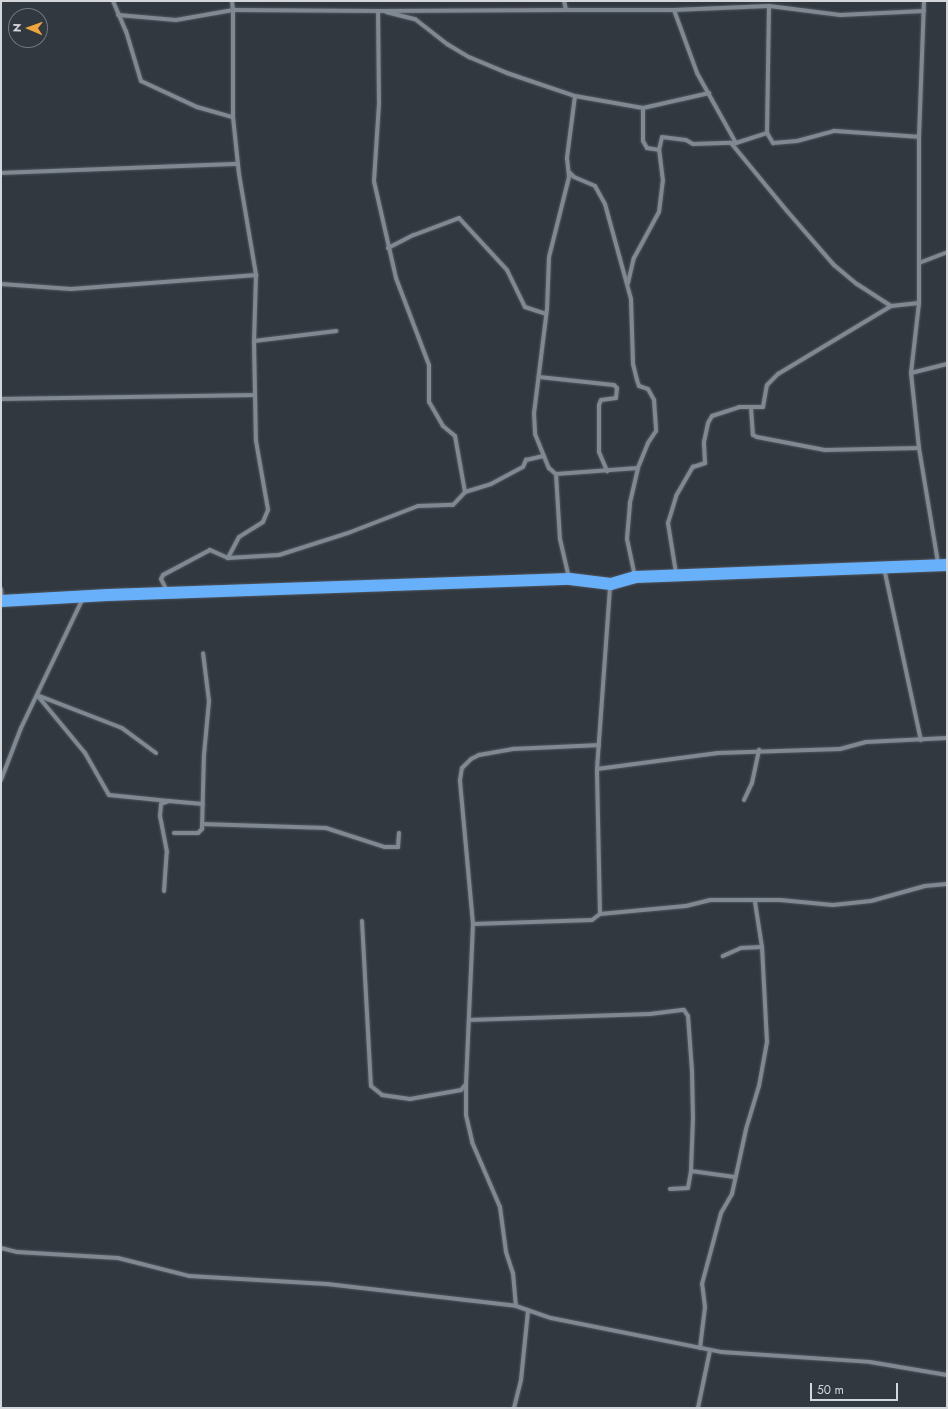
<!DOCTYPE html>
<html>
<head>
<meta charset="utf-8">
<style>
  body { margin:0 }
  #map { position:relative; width:948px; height:1409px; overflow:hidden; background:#313840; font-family:Jost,sans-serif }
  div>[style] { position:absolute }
  .roads { filter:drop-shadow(0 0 1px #51565d) drop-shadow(0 0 1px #51565d) }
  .street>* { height:4px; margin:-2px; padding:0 2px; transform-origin:2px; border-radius:2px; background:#808892 }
  .highway>* { height:12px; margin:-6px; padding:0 6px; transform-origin:6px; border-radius:6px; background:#69b0fb }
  span { translate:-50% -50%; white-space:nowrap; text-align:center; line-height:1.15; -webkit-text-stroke:4px #313840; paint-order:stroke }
  .frame { position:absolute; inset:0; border:2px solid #d3d7dc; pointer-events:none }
  .north { position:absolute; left:8px; top:8px; width:40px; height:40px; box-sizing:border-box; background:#313840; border:1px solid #72787e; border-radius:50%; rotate:272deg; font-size:11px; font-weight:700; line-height:16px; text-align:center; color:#d3d7dc }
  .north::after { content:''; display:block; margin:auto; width:14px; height:18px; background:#f0a63f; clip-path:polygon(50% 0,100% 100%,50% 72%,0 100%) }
  .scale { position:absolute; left:810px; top:1383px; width:88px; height:18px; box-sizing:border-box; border:2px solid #d3d7dc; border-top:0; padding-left:5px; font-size:12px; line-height:14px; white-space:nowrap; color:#d3d7dc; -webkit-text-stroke:3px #313840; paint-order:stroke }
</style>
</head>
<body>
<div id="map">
  <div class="roads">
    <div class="street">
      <i style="left:113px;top:1px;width:33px;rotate:67deg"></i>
      <i style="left:126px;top:31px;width:52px;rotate:73.3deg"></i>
      <i style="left:141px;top:81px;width:62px;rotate:24.9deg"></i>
      <i style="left:197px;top:107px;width:37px;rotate:16deg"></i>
      <i style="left:232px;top:1px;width:9px;rotate:84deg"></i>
      <i style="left:233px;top:10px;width:147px;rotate:0.4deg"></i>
      <i style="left:564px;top:1px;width:9px;rotate:77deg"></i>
      <i style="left:566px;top:10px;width:108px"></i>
      <i style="left:674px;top:10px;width:67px;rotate:69.9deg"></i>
      <i style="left:697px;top:73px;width:80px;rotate:60.9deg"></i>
      <i style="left:736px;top:143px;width:5px;rotate:180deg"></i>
      <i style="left:731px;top:143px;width:88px;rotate:50.5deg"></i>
      <i style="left:787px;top:211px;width:72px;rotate:49deg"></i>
      <i style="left:834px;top:265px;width:30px;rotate:40deg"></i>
      <i style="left:857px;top:284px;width:40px;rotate:32.9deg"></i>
      <i style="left:891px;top:306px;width:28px;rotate:-6deg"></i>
      <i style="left:924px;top:1px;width:136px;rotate:92.1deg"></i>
      <i style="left:919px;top:137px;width:166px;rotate:90deg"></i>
      <i style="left:919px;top:303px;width:70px;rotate:96.5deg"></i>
      <i style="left:911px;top:373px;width:75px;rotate:83.9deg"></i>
      <i style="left:919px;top:448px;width:117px;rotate:80.6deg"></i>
      <i style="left:674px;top:10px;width:95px;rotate:-2.4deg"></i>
      <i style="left:769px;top:6px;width:72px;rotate:7.2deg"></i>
      <i style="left:840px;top:15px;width:84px;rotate:-2.7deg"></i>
      <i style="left:386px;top:12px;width:30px;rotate:14deg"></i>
      <i style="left:415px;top:19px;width:41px;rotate:38deg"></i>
      <i style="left:447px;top:44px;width:26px;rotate:31deg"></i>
      <i style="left:469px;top:57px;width:41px;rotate:22.8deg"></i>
      <i style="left:507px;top:73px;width:72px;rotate:18.7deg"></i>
      <i style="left:575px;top:96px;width:69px;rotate:10deg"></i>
      <i style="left:643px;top:108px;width:68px;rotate:-12.8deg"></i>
      <i style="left:118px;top:15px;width:58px;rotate:4.9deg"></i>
      <i style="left:176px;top:20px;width:58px;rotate:-10deg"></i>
      <i style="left:233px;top:10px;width:107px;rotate:90deg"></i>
      <i style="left:233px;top:117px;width:57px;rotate:84deg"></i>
      <i style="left:239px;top:174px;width:102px;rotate:80.4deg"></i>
      <i style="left:256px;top:275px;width:66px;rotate:91.7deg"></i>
      <i style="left:254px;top:341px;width:100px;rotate:88.9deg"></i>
      <i style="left:256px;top:441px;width:70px;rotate:80.1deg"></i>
      <i style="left:268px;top:510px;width:13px;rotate:113deg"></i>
      <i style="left:263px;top:522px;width:28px;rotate:148deg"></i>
      <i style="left:239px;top:537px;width:24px;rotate:118deg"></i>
      <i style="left:228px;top:558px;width:20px;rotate:-156deg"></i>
      <i style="left:210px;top:550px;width:53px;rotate:152deg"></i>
      <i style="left:163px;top:575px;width:4px;rotate:117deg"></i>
      <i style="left:161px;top:579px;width:13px;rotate:63deg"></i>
      <i style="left:575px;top:96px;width:63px;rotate:97.4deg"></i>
      <i style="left:567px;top:158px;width:19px;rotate:84deg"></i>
      <i style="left:569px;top:177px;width:82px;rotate:104deg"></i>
      <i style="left:549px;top:257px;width:52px;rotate:92.2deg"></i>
      <i style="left:547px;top:309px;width:105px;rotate:97.1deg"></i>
      <i style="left:534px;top:413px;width:21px;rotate:87deg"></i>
      <i style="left:535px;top:434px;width:37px;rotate:68deg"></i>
      <i style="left:549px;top:468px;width:9px;rotate:41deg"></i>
      <i style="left:556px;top:474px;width:82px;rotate:-4.2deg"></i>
      <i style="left:643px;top:108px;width:33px;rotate:90deg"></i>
      <i style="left:643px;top:141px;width:8px;rotate:60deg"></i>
      <i style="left:647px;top:148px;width:12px;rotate:9deg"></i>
      <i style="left:659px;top:150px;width:13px;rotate:-77deg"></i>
      <i style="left:662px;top:137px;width:24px;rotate:7deg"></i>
      <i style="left:686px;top:140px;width:8px;rotate:30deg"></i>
      <i style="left:693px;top:144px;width:38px;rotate:-2deg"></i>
      <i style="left:767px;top:133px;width:127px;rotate:-89.1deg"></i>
      <i style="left:736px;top:143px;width:33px;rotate:-18deg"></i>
      <i style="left:767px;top:133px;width:12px;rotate:59deg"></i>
      <i style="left:773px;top:143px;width:24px;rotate:-5deg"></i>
      <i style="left:797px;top:141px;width:38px;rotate:-15deg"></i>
      <i style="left:834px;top:131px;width:85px;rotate:4deg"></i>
      <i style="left:569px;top:172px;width:7px;rotate:45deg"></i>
      <i style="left:574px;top:177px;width:23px;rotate:23deg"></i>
      <i style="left:595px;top:186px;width:21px;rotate:61deg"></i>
      <i style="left:605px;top:204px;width:98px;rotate:74.7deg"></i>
      <i style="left:631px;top:299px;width:65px;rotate:88.2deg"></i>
      <i style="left:633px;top:364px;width:16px;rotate:76deg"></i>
      <i style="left:637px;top:380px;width:6px;rotate:72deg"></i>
      <i style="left:639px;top:386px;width:9px;rotate:18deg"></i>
      <i style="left:648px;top:389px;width:13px;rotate:61deg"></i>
      <i style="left:654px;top:400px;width:31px;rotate:86deg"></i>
      <i style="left:656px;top:431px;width:14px;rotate:124deg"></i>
      <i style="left:648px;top:443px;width:27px;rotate:112deg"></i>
      <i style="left:638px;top:468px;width:37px;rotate:103deg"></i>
      <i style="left:630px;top:504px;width:35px;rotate:95deg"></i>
      <i style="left:627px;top:539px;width:38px;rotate:78deg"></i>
      <i style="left:1px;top:173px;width:237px;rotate:-2.2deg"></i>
      <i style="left:388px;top:248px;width:29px;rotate:-27deg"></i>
      <i style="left:414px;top:235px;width:48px;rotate:-20.7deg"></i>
      <i style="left:459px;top:218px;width:71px;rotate:47.3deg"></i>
      <i style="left:507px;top:270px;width:41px;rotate:64.1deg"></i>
      <i style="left:525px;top:307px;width:22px;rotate:18deg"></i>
      <i style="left:919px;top:263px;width:30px;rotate:-21deg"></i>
      <i style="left:628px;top:283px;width:26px;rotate:-77deg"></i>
      <i style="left:634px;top:258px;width:52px;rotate:-61.5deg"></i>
      <i style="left:659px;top:212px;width:31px;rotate:-83deg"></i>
      <i style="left:663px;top:181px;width:31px;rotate:-97deg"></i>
      <i style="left:1px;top:284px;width:70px;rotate:4.1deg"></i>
      <i style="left:71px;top:289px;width:186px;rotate:-4.3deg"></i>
      <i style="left:254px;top:341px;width:83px;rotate:-7deg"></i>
      <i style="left:911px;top:373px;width:37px;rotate:-14deg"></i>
      <i style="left:539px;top:377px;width:75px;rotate:6.1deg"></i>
      <i style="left:614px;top:385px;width:4px;rotate:45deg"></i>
      <i style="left:617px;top:388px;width:10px;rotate:96deg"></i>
      <i style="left:616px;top:398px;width:15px;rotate:172deg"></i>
      <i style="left:601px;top:400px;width:5px;rotate:112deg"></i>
      <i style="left:599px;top:405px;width:47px;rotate:90deg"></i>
      <i style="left:599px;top:452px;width:21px;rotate:67deg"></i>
      <i style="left:1px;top:399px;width:254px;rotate:-0.9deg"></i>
      <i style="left:751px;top:408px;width:27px;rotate:86deg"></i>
      <i style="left:753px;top:435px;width:4px;rotate:27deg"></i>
      <i style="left:757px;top:437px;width:69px;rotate:10.8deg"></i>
      <i style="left:825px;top:450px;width:94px;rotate:-1.2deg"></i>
      <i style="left:556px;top:474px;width:65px;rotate:86.5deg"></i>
      <i style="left:560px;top:539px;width:40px;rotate:77deg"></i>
      <i style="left:465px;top:492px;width:57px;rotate:-100.1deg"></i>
      <i style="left:455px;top:436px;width:16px;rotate:-140deg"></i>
      <i style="left:443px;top:426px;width:28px;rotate:-120deg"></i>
      <i style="left:429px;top:402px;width:37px;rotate:-90deg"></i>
      <i style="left:429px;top:365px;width:93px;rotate:-110.8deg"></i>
      <i style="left:396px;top:278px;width:99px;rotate:-102.8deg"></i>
      <i style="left:374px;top:181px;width:78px;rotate:-86.3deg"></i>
      <i style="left:379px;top:103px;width:92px;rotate:-90.6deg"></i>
      <i style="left:378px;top:11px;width:188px;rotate:-0.3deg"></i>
      <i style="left:228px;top:558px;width:51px;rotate:-3.4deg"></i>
      <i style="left:279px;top:555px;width:72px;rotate:-17.7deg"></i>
      <i style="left:348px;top:533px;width:75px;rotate:-21.1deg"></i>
      <i style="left:418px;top:506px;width:35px;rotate:-2deg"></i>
      <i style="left:453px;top:505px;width:18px;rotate:-47deg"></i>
      <i style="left:465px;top:492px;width:27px;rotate:-17deg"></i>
      <i style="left:491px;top:484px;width:36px;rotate:-28deg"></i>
      <i style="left:523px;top:467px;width:8px;rotate:-67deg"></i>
      <i style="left:526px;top:460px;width:18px;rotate:-13deg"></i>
      <i style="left:884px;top:568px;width:176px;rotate:77.9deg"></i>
      <i style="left:676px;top:573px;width:51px;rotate:-99.1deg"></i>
      <i style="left:668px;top:523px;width:28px;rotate:-73deg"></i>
      <i style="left:676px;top:496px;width:34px;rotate:-60deg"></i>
      <i style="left:693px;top:467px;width:13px;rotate:-18deg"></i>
      <i style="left:705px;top:463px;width:21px;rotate:-93deg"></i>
      <i style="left:704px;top:442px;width:19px;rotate:-78deg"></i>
      <i style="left:708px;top:423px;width:8px;rotate:-60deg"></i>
      <i style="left:712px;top:416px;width:28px;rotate:-18deg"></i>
      <i style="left:739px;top:407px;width:24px"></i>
      <i style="left:763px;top:407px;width:22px;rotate:-80deg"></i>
      <i style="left:767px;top:385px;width:16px;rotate:-45deg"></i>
      <i style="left:778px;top:374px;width:132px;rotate:-31deg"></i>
      <i style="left:1px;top:589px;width:10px;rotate:84deg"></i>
      <i style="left:156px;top:753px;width:42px;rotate:-143.7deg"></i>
      <i style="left:122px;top:728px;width:91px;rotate:-158.8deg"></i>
      <i style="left:37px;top:695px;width:75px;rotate:50.4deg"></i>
      <i style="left:85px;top:753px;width:48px;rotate:60.3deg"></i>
      <i style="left:109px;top:795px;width:60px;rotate:5.7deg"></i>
      <i style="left:597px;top:769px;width:122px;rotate:-7.5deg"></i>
      <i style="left:718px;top:753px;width:122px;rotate:-1.9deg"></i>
      <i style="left:840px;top:749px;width:27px;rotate:-15deg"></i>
      <i style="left:866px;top:742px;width:81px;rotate:-2.8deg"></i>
      <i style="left:1px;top:780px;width:56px;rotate:-69deg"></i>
      <i style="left:21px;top:728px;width:144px;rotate:-64.5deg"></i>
      <i style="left:744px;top:800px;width:19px;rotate:-65deg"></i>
      <i style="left:752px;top:783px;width:34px;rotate:-78deg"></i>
      <i style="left:202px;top:824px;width:124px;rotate:1.8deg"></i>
      <i style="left:326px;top:828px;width:62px;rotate:17.9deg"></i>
      <i style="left:385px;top:847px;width:13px"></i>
      <i style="left:398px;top:847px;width:14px;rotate:-86deg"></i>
      <i style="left:174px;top:833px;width:24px"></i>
      <i style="left:198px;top:833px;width:6px;rotate:-45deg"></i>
      <i style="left:202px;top:829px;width:74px;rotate:-88.5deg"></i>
      <i style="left:204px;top:755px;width:54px;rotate:-84.7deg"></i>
      <i style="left:209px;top:701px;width:48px;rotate:-97.1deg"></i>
      <i style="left:164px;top:891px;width:39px;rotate:-86deg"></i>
      <i style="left:167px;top:852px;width:37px;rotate:-101deg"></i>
      <i style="left:160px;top:816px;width:12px;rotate:-85deg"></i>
      <i style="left:161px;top:804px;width:9px;rotate:-21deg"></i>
      <i style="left:169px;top:801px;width:34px;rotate:5deg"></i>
      <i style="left:755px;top:902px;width:46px;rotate:81.2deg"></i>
      <i style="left:600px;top:914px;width:86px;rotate:-5.3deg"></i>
      <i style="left:686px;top:906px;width:25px;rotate:-14deg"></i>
      <i style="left:710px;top:900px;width:70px"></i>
      <i style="left:780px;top:900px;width:53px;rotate:5.4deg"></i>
      <i style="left:833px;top:905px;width:38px;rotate:-6deg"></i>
      <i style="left:871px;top:901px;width:56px;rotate:-15.5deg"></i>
      <i style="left:925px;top:886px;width:22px;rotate:-5deg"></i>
      <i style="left:362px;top:921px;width:165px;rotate:86.9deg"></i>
      <i style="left:371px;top:1086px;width:14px;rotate:39deg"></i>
      <i style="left:382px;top:1095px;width:28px;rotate:8deg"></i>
      <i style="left:410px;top:1099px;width:52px;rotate:-10deg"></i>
      <i style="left:461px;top:1090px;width:8px;rotate:-50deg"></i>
      <i style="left:466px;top:1084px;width:160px;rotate:-87.5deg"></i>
      <i style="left:473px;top:924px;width:145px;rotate:-95.2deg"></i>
      <i style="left:460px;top:780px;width:12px;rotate:-81deg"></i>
      <i style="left:462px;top:768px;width:13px;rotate:-45deg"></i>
      <i style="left:471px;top:759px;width:9px;rotate:-27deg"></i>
      <i style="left:479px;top:755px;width:36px;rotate:-10deg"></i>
      <i style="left:514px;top:749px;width:85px;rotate:-2.7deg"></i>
      <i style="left:473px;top:924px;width:119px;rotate:-1.9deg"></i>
      <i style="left:592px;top:920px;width:10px;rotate:-37deg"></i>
      <i style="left:600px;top:914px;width:145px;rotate:-91.2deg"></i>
      <i style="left:597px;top:769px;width:183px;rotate:-85.9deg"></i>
      <i style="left:469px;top:1020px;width:181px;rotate:-1.9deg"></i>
      <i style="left:650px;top:1014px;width:34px;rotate:-7deg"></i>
      <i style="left:684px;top:1010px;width:7px;rotate:56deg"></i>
      <i style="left:688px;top:1016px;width:55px;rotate:85.8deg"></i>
      <i style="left:692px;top:1071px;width:47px;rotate:88.8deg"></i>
      <i style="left:693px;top:1118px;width:53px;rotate:92.2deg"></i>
      <i style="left:691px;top:1171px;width:17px;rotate:100deg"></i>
      <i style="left:688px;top:1188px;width:18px;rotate:177deg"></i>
      <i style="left:466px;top:1085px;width:30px;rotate:90deg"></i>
      <i style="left:466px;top:1115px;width:28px;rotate:77deg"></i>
      <i style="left:472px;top:1142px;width:71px;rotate:66.7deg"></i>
      <i style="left:500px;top:1207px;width:45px;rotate:82.4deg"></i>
      <i style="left:506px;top:1252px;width:22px;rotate:72deg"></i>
      <i style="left:513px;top:1273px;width:33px;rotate:85deg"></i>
      <i style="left:516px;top:1306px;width:37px;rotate:19deg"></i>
      <i style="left:551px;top:1318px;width:173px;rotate:11.3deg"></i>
      <i style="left:721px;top:1352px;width:149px;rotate:3.8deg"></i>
      <i style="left:870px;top:1362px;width:78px;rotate:9.6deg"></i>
      <i style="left:691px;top:1171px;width:44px;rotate:7.8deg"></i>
      <i style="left:1px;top:1248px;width:16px;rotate:14deg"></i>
      <i style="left:17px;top:1252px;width:101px;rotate:3.4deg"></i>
      <i style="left:118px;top:1258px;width:73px;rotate:14.2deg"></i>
      <i style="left:189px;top:1276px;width:138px;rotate:3.3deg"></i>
      <i style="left:327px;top:1284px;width:190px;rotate:6.6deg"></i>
      <i style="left:700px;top:1348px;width:41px;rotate:-83deg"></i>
      <i style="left:705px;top:1307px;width:23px;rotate:-97deg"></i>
      <i style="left:702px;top:1284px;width:73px;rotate:-75deg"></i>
      <i style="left:721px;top:1213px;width:22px;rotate:-60deg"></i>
      <i style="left:732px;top:1194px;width:66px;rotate:-77.8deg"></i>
      <i style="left:746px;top:1129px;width:45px;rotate:-73.2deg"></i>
      <i style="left:759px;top:1086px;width:45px;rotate:-79.7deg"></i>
      <i style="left:767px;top:1042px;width:95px;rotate:-93deg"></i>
      <i style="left:762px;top:947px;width:21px;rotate:177deg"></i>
      <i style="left:741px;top:948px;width:20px;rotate:156deg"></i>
      <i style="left:514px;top:1408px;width:29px;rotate:-76deg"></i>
      <i style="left:521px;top:1380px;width:69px;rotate:-84.2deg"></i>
      <i style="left:698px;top:1408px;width:59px;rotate:-78.3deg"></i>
    </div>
    <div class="highway">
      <i style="left:1px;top:601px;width:107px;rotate:-3.2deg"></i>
      <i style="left:108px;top:595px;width:462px;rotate:-2deg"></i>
      <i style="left:570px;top:579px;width:41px;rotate:7deg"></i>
      <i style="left:611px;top:584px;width:25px;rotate:-16deg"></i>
      <i style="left:635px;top:577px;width:312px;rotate:-2.2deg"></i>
    </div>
  </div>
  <div class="frame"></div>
  <div class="north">N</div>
  <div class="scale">50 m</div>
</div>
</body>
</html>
